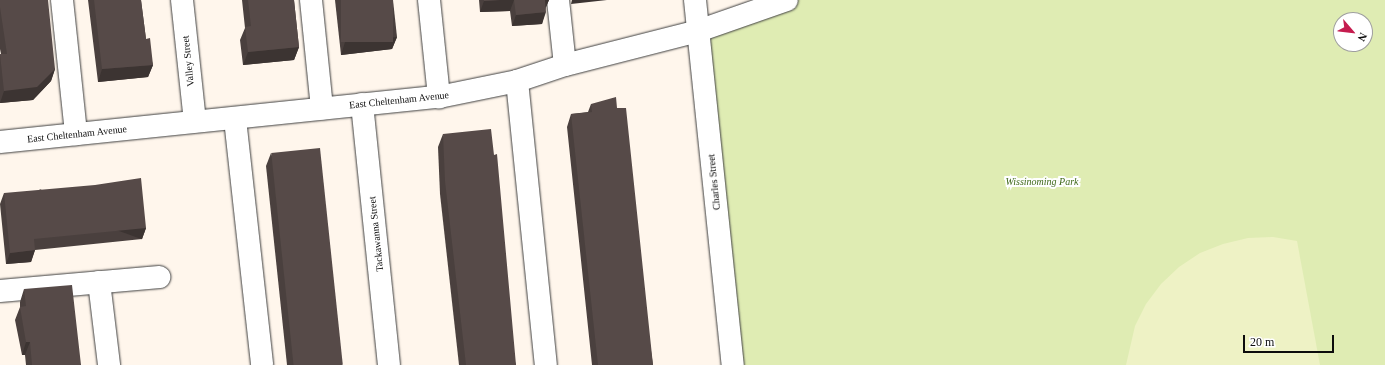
<!DOCTYPE html>
<html>
<head>
<meta charset="utf-8">
<style>
  body { margin:0 }
  #map { position:relative; width:1385px; height:365px; overflow:hidden; background:#fff6ec; font-family:Georgia,serif }
  div>[style] { position:absolute }
  .green>* { inset:0; background:#dfecb3 }
  .pitch>* { inset:0; background:#eef2c5 }
  .roads { filter:drop-shadow(0 0 1px #3f3f3f) drop-shadow(0 0 1px #3f3f3f) }
  .minor>* { height:22px; margin:-11px; padding:0 11px; transform-origin:11px; border-radius:11px; background:#fff }
  .wall>* { inset:0; background:#4a403e }
  .shaded-wall>* { inset:0; background:#3c3432; transform-origin:0 0 }
  .building>* { inset:0; background:#564a48; transform-origin:0 0 }
  span { translate:-50% -50%; white-space:nowrap; text-align:center; line-height:1.15; -webkit-text-stroke:4px #fff; paint-order:stroke }
  .street-label { font-size:10px; color:#0c0c0c }
  .park-label { font-size:10px; color:#3e6819; font-style:italic }
  .north { position:absolute; left:1333px; top:12px; width:40px; height:40px; box-sizing:border-box; background:#fff; border:1px solid #9e9e9e; border-radius:50%; rotate:118deg; font-size:11px; font-weight:700; line-height:16px; text-align:center; color:#0c0c0c }
  .north::after { content:''; display:block; margin:auto; width:14px; height:18px; background:#c51c4f; clip-path:polygon(50% 0,100% 100%,50% 72%,0 100%) }
  .scale { position:absolute; left:1243px; top:335px; width:91px; height:18px; box-sizing:border-box; border:2px solid #0c0c0c; border-top:0; padding-left:5px; font-size:12px; line-height:14px; white-space:nowrap; color:#0c0c0c; -webkit-text-stroke:3px #fff; paint-order:stroke }
</style>
</head>
<body>
<div id="map">
  <div class="green">
    <i style="clip-path:polygon(evenodd,787px 0,1385px 0,1385px 365px,733px 365px,698px 31px,787px 0,1341px 20px,1365px 20px,1365px 44px,1341px 44px,1341px 20px)"></i>
  </div>
  <div class="pitch">
    <i style="clip-path:polygon(1273px 237px,1297px 241px,1320px 365px,1126px 365px,1135px 326px,1146px 304px,1161px 284px,1179px 267px,1200px 253px,1223px 244px,1248px 238px)"></i>
  </div>
  <div class="roads">
    <div class="minor">
      <i style="left:62px;top:0;width:135px;rotate:84deg"></i>
      <i style="left:182px;top:0;width:122px;rotate:83.9deg"></i>
      <i style="left:311px;top:0;width:109px;rotate:84.2deg"></i>
      <i style="left:429px;top:0;width:98px;rotate:84.1deg"></i>
      <i style="left:558px;top:0;width:65px;rotate:83.9deg"></i>
      <i style="left:695px;top:0;width:367px;rotate:84.1deg"></i>
      <i style="left:517px;top:81px;width:285px;rotate:84.2deg"></i>
      <i style="left:362px;top:104px;width:262px;rotate:84.1deg"></i>
      <i style="left:235px;top:119px;width:247px;rotate:83.7deg"></i>
      <i style="left:0;top:142px;width:441px;rotate:-5.9deg"></i>
      <i style="left:439px;top:97px;width:80px;rotate:-11.6deg"></i>
      <i style="left:517px;top:81px;width:51px;rotate:-18.4deg"></i>
      <i style="left:565px;top:65px;width:137px;rotate:-14.3deg"></i>
      <i style="left:698px;top:31px;width:94px;rotate:-19.2deg"></i>
      <i style="left:99px;top:282px;width:84px;rotate:83.1deg"></i>
      <i style="left:0;top:291px;width:160px;rotate:-5deg"></i>
    </div>
  </div>
  <div class="wall">
    <i style="clip-path:polygon(0 0,55px 69px,51px 81px,33px 100px,0 103px,0 55px,1px 54px,0 49px)"></i>
    <i style="clip-path:polygon(88px 0,141px 0,146px 39px,153px 65px,148px 77px,98px 82px)"></i>
    <i style="clip-path:polygon(242px 0,294px 0,299px 47px,294px 60px,243px 65px,240px 40px,245px 28px)"></i>
    <i style="clip-path:polygon(335px 0,393px 0,397px 37px,392px 49px,341px 55px)"></i>
    <i style="clip-path:polygon(479px 0,549px 0,546px 7px,542px 24px,512px 26px,510px 11px,480px 12px)"></i>
    <i style="clip-path:polygon(591px 104px,617px 108px,653px 365px,592px 365px,567px 127px,571px 114px,588px 112px)"></i>
    <i style="clip-path:polygon(443px 134px,516px 365px,459px 365px,440px 194px,438px 147px)"></i>
    <i style="clip-path:polygon(271px 153px,342px 365px,287px 365px,266px 166px)"></i>
    <i style="clip-path:polygon(4px 193px,146px 228px,142px 239px,35px 250px,31px 262px,6px 264px,0 204px)"></i>
    <i style="clip-path:polygon(24px 289px,81px 365px,26px 365px,25px 355px,22px 355px,15px 320px,20px 307px,20px 302px)"></i>
  </div>
  <div class="shaded-wall">
    <i style="clip-path:polygon(500px 0,514px 0,510px 11px,480px 12px,484px 1px)"></i>
    <i style="clip-path:polygon(543px 0,549px 0,546px 7px,540px 7px)"></i>
    <i style="clip-path:polygon(572px 0,607px 0,571px 4px)"></i>
    <i style="clip-path:polygon(546px 12px,542px 24px,512px 26px,516px 15px)"></i>
    <i style="clip-path:polygon(397px 37px,392px 49px,341px 55px,345px 42px)"></i>
    <i style="clip-path:polygon(299px 47px,294px 60px,243px 65px,248px 52px)"></i>
    <i style="clip-path:polygon(153px 65px,148px 77px,98px 82px,102px 69px)"></i>
    <i style="clip-path:polygon(55px 69px,51px 81px,33px 100px,0 103px,4px 91px)"></i>
    <i style="left:146px;top:228px;width:12px;height:113px;rotate:110deg"></i>
    <i style="clip-path:polygon(35px 250px,31px 262px,6px 264px,10px 253px)"></i>
    <i style="clip-path:polygon(26px 342px,30px 342px,25px 355px,22px 355px)"></i>
  </div>
  <div class="building">
    <i style="clip-path:polygon(0 0,48px 0,55px 69px,37px 87px,4px 91px,0 54px,7px 54px,0 7px)"></i>
    <i style="clip-path:polygon(94px 0,141px 0,146px 39px,150px 38px,153px 65px,102px 69px)"></i>
    <i style="clip-path:polygon(248px 0,294px 0,299px 47px,248px 52px,245px 27px,251px 26px)"></i>
    <i style="left:341px;top:0;width:52px;height:42px"></i>
    <i style="clip-path:polygon(484px 0,500px 0,484px 1px)"></i>
    <i style="clip-path:polygon(514px 0,545px 0,546px 12px,516px 15px)"></i>
    <i style="clip-path:polygon(616px 97px,617px 108px,626px 108px,653px 365px,598px 365px,571px 114px,592px 112px,591px 104px)"></i>
    <i style="clip-path:polygon(491px 129px,494px 155px,497px 154px,516px 365px,466px 365px,445px 181px,443px 134px)"></i>
    <i style="left:320px;top:148px;width:218px;height:49px;rotate:84deg"></i>
    <i style="clip-path:polygon(141px 178px,146px 228px,34px 239px,35px 250px,10px 253px,4px 193px,95px 185px)"></i>
    <i style="clip-path:polygon(72px 285px,81px 365px,32px 365px,30px 342px,26px 342px,20px 307px,26px 306px,24px 289px)"></i>
  </div>
  <div class="street-label">
    <span style="left:188px;top:61px;rotate:-96deg">Valley Street</span>
    <span style="left:399px;top:100px;rotate:-6deg">East Cheltenham Avenue</span>
    <span style="left:77px;top:134px;rotate:-6deg">East Cheltenham Avenue</span>
    <span style="left:714px;top:182px;rotate:-96deg">Charles Street</span>
    <span style="left:376px;top:234px;rotate:-96deg">Tackawanna Street</span>
  </div>
  <div class="park-label">
    <span style="left:1042px;top:182px">Wissinoming Park</span>
  </div>
  <div class="north">N</div>
  <div class="scale">20 m</div>
</div>
</body>
</html>
